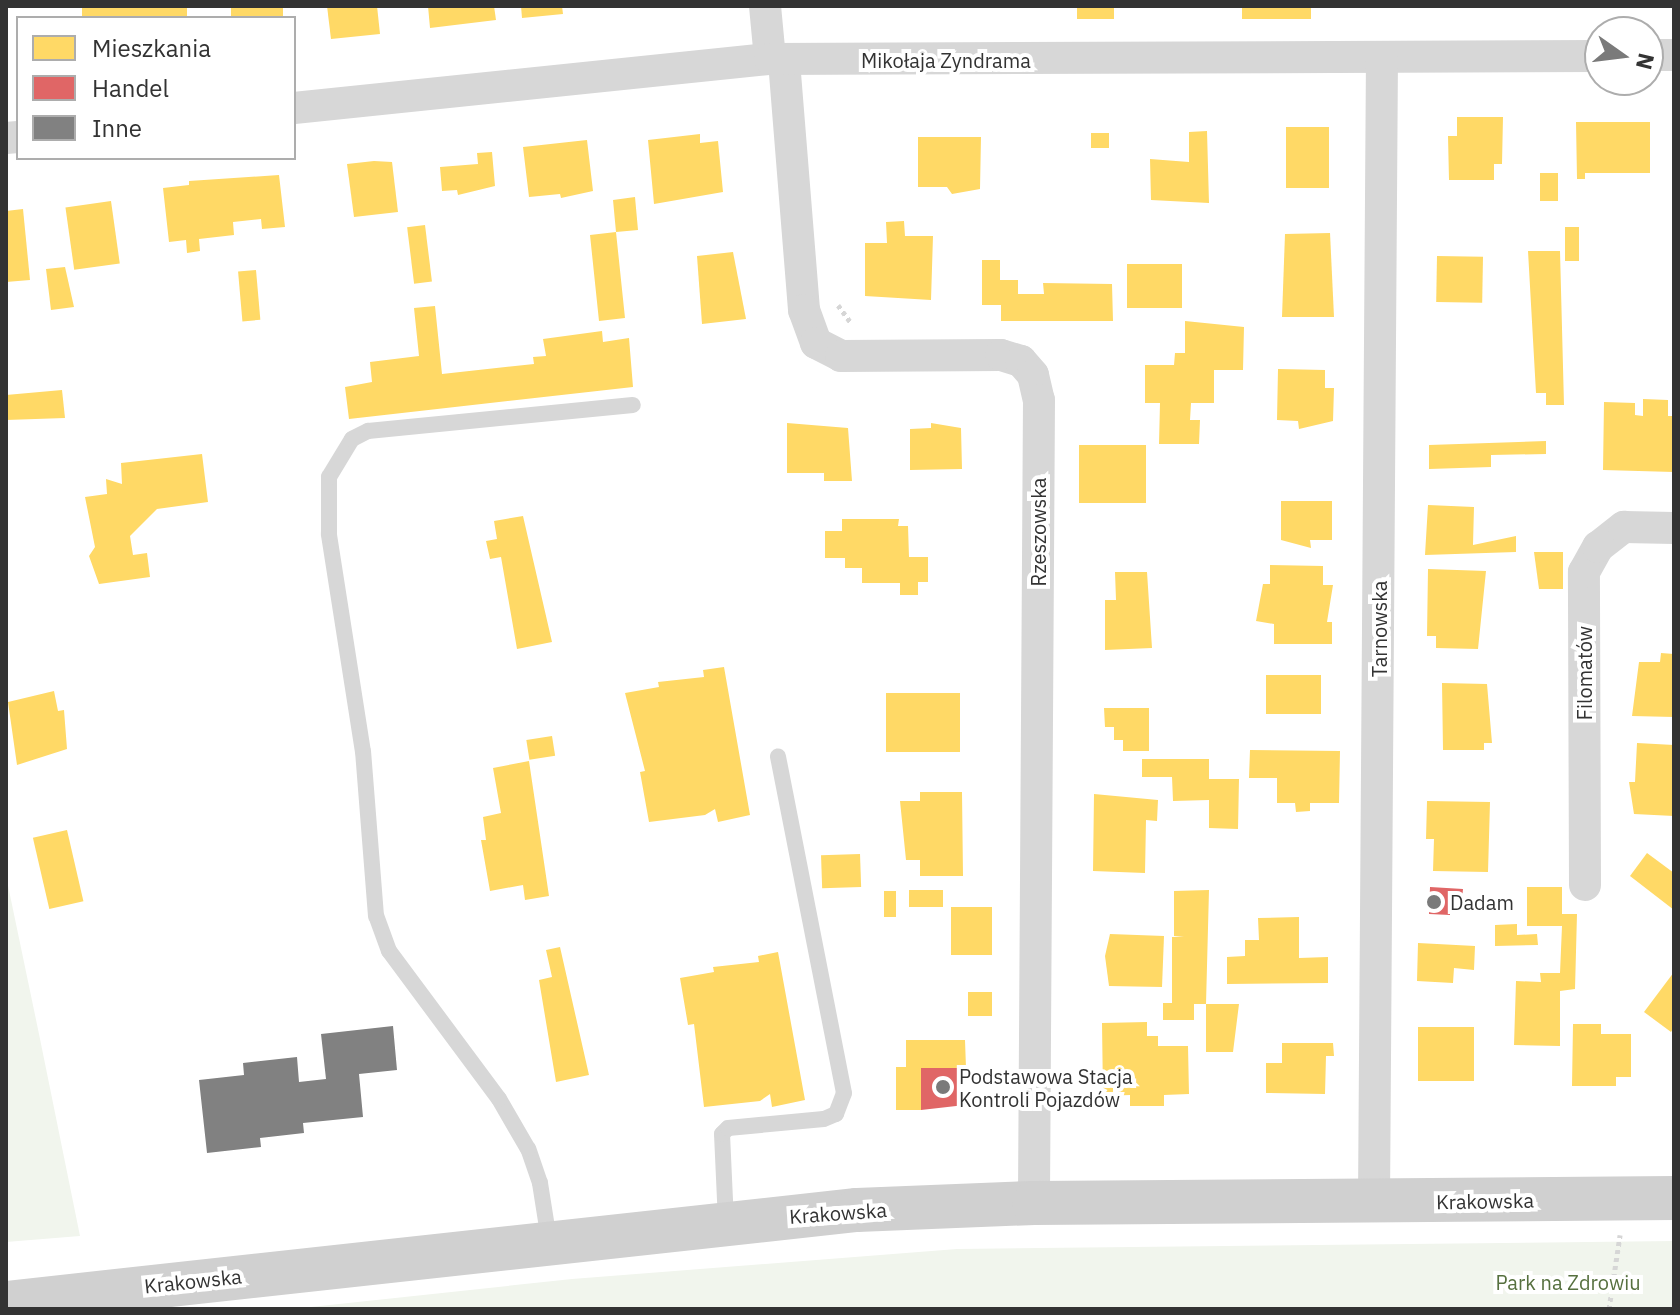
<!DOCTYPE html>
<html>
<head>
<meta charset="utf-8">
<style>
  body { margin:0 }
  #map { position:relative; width:1680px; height:1315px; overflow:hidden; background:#fff; font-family:"IBM Plex Sans",sans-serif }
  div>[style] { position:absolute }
  .green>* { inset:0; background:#f1f5ed }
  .homes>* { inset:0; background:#ffd966; transform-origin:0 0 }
  .shops>* { inset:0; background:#e06666 }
  .building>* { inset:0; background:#818181 }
  .path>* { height:5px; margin-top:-2.5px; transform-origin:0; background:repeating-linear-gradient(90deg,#d6d6d6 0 4px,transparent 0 8px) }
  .lane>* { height:16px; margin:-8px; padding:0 8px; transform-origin:8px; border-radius:8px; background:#d7d7d7 }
  .street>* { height:32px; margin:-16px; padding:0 16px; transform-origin:16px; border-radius:16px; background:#d7d7d7 }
  .secondary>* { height:44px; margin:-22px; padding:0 22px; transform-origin:22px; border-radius:22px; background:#d0d0d0 }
  .dots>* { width:22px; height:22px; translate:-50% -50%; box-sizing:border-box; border:4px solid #fff; border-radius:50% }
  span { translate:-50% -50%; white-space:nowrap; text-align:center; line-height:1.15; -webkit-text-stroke:8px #fff; paint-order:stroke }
  .street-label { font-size:20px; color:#333 }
  .poi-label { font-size:20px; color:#333 }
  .left { translate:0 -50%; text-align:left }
  .park-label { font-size:20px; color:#56703f }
  .frame { position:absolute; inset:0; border:8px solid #333; pointer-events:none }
  .legend { position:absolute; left:16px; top:16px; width:280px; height:144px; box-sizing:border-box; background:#fff; border:2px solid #adadad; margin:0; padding:10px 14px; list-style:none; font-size:24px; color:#333 }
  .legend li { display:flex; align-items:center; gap:16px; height:40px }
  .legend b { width:40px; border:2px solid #adadad }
  .north { position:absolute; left:1584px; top:16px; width:80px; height:80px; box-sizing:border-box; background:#fff; border:2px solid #adadad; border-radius:50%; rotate:104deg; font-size:22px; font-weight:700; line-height:32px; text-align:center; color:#333 }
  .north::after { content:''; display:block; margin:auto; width:28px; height:36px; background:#7a7a7a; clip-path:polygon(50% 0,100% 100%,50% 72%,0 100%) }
</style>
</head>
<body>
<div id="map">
  <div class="green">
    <i style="clip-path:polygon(6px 876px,39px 1034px,80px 1236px,6px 1242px)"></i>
    <i style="clip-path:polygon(1674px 1241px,1674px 1309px,292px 1309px,572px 1279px,957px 1249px)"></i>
  </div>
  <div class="homes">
    <i style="left:82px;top:6px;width:105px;height:12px"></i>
    <i style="left:231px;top:6px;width:52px;height:12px"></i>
    <i style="clip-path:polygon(327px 6px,377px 6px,380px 34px,331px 39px)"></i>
    <i style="clip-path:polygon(428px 6px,494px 6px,496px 20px,430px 28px)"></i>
    <i style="clip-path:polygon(521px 6px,562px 6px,563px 14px,522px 18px)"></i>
    <i style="left:1077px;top:6px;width:37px;height:13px"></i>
    <i style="left:1242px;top:6px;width:69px;height:13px"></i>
    <i style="clip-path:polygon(1457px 117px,1503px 117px,1502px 164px,1494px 164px,1494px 180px,1449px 180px,1448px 136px,1457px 136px)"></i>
    <i style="clip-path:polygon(1576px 122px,1650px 122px,1650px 173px,1585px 173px,1585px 179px,1577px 179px)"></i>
    <i style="left:1286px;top:127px;width:43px;height:61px"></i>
    <i style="clip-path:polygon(1207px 131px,1209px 203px,1151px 200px,1150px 159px,1189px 162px,1189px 132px)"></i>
    <i style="left:1109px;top:133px;width:15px;height:18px;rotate:90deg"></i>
    <i style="clip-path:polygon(700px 134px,700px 143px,718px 141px,723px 192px,654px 204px,648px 140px)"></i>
    <i style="clip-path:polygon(918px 137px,981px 137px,980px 189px,952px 194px,947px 187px,918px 187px)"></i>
    <i style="clip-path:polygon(587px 140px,593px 191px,561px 198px,560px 194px,529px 197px,523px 147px)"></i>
    <i style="clip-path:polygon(492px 152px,495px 186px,458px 195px,457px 190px,442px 191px,440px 167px,478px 164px,477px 153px)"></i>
    <i style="clip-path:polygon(374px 161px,392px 162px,398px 212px,354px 217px,347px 164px)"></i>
    <i style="left:1558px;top:173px;width:28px;height:18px;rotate:90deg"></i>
    <i style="clip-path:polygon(279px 175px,285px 227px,262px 229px,261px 219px,233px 222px,234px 235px,199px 239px,200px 251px,187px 253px,186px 240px,169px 242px,163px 188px,189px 185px,189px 181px)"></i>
    <i style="clip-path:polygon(635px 197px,638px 230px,616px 232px,625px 318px,599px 321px,590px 235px,616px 232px,613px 200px)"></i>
    <i style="left:111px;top:201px;width:63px;height:46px;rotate:82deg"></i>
    <i style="clip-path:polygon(23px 209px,30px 280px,6px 282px,6px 211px)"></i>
    <i style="clip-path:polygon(904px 221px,905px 236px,933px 236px,931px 300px,865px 296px,865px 243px,887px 243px,886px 222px)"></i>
    <i style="left:425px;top:225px;width:57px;height:18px;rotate:83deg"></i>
    <i style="left:1565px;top:227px;width:14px;height:34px"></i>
    <i style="clip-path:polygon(1330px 233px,1334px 317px,1282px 317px,1285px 234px)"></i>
    <i style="clip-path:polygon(1528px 251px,1560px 251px,1564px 405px,1546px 405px,1546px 393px,1536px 393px)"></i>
    <i style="clip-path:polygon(733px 252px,746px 319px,702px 324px,697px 256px)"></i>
    <i style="left:1437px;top:256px;width:46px;height:46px;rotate:1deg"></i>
    <i style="clip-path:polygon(982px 260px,1000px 260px,1000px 280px,1018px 280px,1018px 294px,1044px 294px,1043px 283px,1112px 284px,1113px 321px,1001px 321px,1001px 305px,982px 305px)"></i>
    <i style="left:1127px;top:264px;width:55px;height:44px"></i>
    <i style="clip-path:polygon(65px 267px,74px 307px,51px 310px,46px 269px)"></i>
    <i style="left:256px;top:270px;width:50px;height:18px;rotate:85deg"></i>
    <i style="clip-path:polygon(435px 306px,442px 374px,534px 364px,533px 357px,546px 356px,543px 339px,602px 331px,603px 342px,629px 338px,633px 387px,349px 419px,345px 387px,372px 382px,370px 362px,419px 356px,414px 308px)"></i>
    <i style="clip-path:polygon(1185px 321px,1244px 327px,1243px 370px,1214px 370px,1214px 403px,1191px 403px,1190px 420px,1200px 420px,1199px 444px,1159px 444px,1160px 403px,1145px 403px,1145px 365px,1174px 365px,1175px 353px,1185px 353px)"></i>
    <i style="clip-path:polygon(1278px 369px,1325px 370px,1325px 388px,1334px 388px,1333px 421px,1299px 429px,1298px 421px,1277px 420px)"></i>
    <i style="clip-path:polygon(62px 390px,65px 418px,6px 420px,6px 395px)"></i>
    <i style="clip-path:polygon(1643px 399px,1668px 400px,1668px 416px,1674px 416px,1674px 472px,1603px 470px,1604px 402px,1635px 403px,1635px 415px,1643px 416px)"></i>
    <i style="clip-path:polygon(787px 423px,848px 428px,852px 481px,824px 481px,824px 473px,787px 473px)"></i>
    <i style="clip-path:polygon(931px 423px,961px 428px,962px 469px,910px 470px,910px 429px,931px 428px)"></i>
    <i style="clip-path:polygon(1546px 441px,1546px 454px,1491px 455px,1491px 467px,1429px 469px,1429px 445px)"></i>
    <i style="left:1079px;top:445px;width:67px;height:58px"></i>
    <i style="clip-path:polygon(202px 454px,208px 502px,157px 509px,130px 536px,133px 555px,147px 553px,150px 577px,99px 584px,89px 556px,95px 547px,85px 497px,107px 494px,106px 479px,122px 484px,121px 463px)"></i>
    <i style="clip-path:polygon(1281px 501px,1332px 501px,1332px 540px,1310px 540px,1311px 548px,1281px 540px)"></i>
    <i style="clip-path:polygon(1428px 505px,1474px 507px,1473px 545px,1516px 536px,1516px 552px,1425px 555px)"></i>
    <i style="clip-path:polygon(523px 516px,552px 642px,517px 649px,501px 557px,490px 559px,486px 541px,497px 539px,494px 521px)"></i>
    <i style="clip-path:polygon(842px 519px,899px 519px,898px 526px,908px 526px,909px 557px,928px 557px,928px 582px,918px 582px,918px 595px,900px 595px,900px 583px,862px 583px,862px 568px,845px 568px,845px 558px,825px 558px,825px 531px,842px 531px)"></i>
    <i style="clip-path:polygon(1534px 552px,1563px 552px,1563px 589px,1539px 589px)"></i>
    <i style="clip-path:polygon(1270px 565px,1323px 566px,1323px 585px,1333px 585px,1327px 622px,1332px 622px,1332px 644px,1274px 644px,1274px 624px,1256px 621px,1263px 584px,1270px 584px)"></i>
    <i style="clip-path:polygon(1428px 569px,1486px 571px,1478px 649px,1436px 648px,1436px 636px,1427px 636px)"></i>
    <i style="clip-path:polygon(1115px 572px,1147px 572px,1152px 648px,1105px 650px,1105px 600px,1116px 600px)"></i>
    <i style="clip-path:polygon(1661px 653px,1674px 654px,1674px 717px,1632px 716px,1639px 662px,1660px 662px)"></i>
    <i style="clip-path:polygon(724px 667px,750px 815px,718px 822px,715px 809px,705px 815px,649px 822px,640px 772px,645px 771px,625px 693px,659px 687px,658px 682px,704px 677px,703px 670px)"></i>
    <i style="left:1266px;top:675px;width:55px;height:39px"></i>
    <i style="clip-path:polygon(1442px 683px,1487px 684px,1492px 743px,1484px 743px,1484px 750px,1443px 750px)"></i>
    <i style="clip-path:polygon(54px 691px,58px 711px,64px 710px,67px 749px,17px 765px,8px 702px)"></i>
    <i style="left:886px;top:693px;width:74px;height:59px"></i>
    <i style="clip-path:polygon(1104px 708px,1149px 708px,1149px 751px,1123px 751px,1123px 740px,1114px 740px,1114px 727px,1105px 727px)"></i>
    <i style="left:552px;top:736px;width:20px;height:26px;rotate:81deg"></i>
    <i style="clip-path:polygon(1637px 743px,1674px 745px,1674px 816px,1634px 814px,1629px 782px,1635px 782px)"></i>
    <i style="clip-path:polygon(1250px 750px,1340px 751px,1339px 803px,1310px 803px,1310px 811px,1296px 812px,1295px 803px,1277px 803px,1277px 778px,1249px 778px)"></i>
    <i style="clip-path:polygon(1142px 759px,1209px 759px,1209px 779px,1239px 779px,1238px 829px,1209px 828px,1209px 800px,1173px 801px,1172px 777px,1142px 777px)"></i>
    <i style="clip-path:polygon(529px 761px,549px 896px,525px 900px,523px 885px,490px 891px,481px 840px,486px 840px,483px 817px,501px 813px,493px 768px)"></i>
    <i style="clip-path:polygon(920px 792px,962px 792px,963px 876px,920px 876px,920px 860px,906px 860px,900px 801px,920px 801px)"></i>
    <i style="clip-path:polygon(1094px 794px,1158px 800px,1157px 821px,1146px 820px,1145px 873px,1093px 871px)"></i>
    <i style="clip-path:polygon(1427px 801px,1490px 802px,1488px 872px,1433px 871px,1434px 839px,1426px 839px)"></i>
    <i style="left:67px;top:830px;width:73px;height:35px;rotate:77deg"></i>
    <i style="clip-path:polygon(1647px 853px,1674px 873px,1674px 910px,1630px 876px)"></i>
    <i style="left:860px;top:854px;width:33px;height:39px;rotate:88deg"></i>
    <i style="clip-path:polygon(1527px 887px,1562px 887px,1562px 914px,1577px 914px,1575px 989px,1560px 991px,1560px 1046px,1514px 1045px,1516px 981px,1541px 982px,1540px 973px,1560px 973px,1562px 926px,1527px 926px)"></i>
    <i style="left:943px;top:890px;width:17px;height:34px;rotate:90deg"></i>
    <i style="clip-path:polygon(1209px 890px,1206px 1004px,1239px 1004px,1233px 1052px,1206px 1052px,1206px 1004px,1194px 1004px,1194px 1020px,1163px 1020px,1163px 1003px,1172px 1003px,1172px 937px,1184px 937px,1174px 936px,1174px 891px)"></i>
    <i style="left:884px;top:891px;width:12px;height:26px"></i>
    <i style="left:951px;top:907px;width:41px;height:48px"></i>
    <i style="clip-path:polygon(1299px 917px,1299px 958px,1328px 957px,1328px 983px,1227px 984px,1227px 957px,1245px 956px,1245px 940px,1259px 940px,1258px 918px)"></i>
    <i style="clip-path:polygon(1517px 924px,1517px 935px,1537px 934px,1538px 945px,1495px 946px,1495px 925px)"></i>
    <i style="clip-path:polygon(1110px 934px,1164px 936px,1162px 987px,1109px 986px,1105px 956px)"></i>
    <i style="clip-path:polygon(1418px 943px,1475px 946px,1474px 970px,1454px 968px,1453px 983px,1417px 981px)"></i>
    <i style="clip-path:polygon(560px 947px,589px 1075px,556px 1082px,539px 980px,552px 977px,546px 950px)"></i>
    <i style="clip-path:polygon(778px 952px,805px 1100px,772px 1107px,770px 1094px,760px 1101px,704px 1107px,694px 1024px,688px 1025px,680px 978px,714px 972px,713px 967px,759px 962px,758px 956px)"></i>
    <i style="clip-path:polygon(1674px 972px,1674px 1027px,1671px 1032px,1644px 1012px)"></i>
    <i style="left:992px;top:992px;width:24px;height:24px;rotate:90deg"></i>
    <i style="clip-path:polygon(1147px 1022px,1147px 1036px,1158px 1036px,1158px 1046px,1188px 1046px,1189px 1094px,1164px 1095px,1164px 1106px,1130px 1106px,1130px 1095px,1103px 1096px,1102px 1023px)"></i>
    <i style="clip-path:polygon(1573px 1024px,1601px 1024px,1601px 1034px,1631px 1034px,1631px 1077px,1616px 1077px,1616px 1086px,1572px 1086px)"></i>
    <i style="left:1418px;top:1027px;width:56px;height:54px"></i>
    <i style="clip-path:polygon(906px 1040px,965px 1040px,966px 1068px,921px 1068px,921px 1110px,896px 1110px,896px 1067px,906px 1067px)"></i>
    <i style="clip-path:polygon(1282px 1043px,1333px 1043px,1334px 1056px,1326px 1056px,1325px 1094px,1266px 1093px,1266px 1063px,1282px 1063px)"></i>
  </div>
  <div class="shops">
    <i style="clip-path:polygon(1430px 887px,1463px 889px,1462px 900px,1451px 900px,1450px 915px,1429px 914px)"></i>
    <i style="clip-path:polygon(921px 1068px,966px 1068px,965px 1105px,921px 1110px)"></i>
  </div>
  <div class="building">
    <i style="clip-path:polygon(393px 1026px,397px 1070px,359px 1074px,363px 1117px,303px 1123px,304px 1133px,260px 1138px,261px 1147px,207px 1153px,199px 1080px,244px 1075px,243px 1063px,297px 1057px,299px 1082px,326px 1079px,321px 1034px)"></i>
  </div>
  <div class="path">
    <i style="left:838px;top:305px;width:22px;rotate:54deg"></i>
    <i style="left:1609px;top:1309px;width:75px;rotate:-81.5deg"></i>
  </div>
  <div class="lane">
    <i style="left:726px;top:1222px;width:88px;rotate:-92.6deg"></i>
    <i style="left:722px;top:1134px;width:8px;rotate:-45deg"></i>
    <i style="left:728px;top:1128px;width:96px;rotate:-5.4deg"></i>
    <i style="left:824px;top:1119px;width:13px;rotate:-23deg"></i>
    <i style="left:836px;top:1114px;width:22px;rotate:-69deg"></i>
    <i style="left:844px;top:1093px;width:343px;rotate:-101.1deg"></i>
    <i style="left:549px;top:1240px;width:58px;rotate:-99deg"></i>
    <i style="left:540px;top:1183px;width:36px;rotate:-109deg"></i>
    <i style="left:528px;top:1149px;width:58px;rotate:-120.1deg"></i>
    <i style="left:499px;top:1099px;width:184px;rotate:-126.6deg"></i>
    <i style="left:389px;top:951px;width:37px;rotate:-110deg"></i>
    <i style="left:376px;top:916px;width:165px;rotate:-94.5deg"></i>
    <i style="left:363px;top:752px;width:221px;rotate:-98.9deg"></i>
    <i style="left:329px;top:534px;width:57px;rotate:-90deg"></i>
    <i style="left:329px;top:477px;width:44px;rotate:-58.8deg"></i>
    <i style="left:352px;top:439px;width:18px;rotate:-27deg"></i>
    <i style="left:368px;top:431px;width:266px;rotate:-5.6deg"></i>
  </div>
  <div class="street">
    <i style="left:765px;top:6px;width:53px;rotate:84.6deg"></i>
    <i style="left:1648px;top:55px;width:26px"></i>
    <i style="left:784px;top:61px;width:250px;rotate:85.4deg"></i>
    <i style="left:804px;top:310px;width:35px;rotate:70deg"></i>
    <i style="left:816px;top:343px;width:28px;rotate:27deg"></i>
    <i style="left:841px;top:356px;width:160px;rotate:-0.4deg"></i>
    <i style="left:1001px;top:355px;width:21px;rotate:17deg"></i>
    <i style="left:1021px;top:361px;width:18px;rotate:49deg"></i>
    <i style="left:1033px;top:375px;width:26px;rotate:77deg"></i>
    <i style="left:1039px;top:400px;width:803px;rotate:90.36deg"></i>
    <i style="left:294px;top:108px;width:479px;rotate:-5.9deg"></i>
    <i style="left:770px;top:59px;width:830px;rotate:-0.21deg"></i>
    <i style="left:6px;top:138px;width:12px;rotate:-5deg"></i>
    <i style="left:1585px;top:885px;width:313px;rotate:-90.2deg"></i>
    <i style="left:1584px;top:572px;width:29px;rotate:-61deg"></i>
    <i style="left:1598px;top:547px;width:33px;rotate:-38deg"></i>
    <i style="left:1624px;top:527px;width:50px;rotate:1.1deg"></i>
    <i style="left:1374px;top:1201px;width:1143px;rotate:-89.6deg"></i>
  </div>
  <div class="secondary">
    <i style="left:6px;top:1303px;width:856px;rotate:-6.24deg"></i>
    <i style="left:857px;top:1210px;width:177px;rotate:-2.3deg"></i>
    <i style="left:1034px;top:1203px;width:640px;rotate:-0.45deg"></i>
  </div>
  <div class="dots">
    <i style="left:1434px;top:902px;background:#7a7a7a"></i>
    <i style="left:943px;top:1087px;background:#7a7a7a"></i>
  </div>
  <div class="street-label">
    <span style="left:946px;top:60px">Mikołaja Zyndrama</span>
    <span style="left:1038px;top:532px;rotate:-90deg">Rzeszowska</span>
    <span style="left:1379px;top:629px;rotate:-90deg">Tarnowska</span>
    <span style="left:1584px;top:673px;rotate:-90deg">Filomatów</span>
    <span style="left:1485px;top:1201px;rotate:-1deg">Krakowska</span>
    <span style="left:838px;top:1213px;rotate:-4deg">Krakowska</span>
    <span style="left:193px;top:1281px;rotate:-6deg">Krakowska</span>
  </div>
  <div class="poi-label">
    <span class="left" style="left:1450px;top:902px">Dadam</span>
    <span class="left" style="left:959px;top:1088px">Podstawowa Stacja<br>Kontroli Pojazdów</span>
  </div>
  <div class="park-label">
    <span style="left:1568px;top:1282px">Park na Zdrowiu</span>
  </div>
  <div class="frame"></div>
  <ul class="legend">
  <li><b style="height:22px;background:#ffd966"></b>Mieszkania</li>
  <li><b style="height:22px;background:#e06666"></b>Handel</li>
  <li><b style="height:22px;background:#818181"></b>Inne</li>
  </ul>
  <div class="north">N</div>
</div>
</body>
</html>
